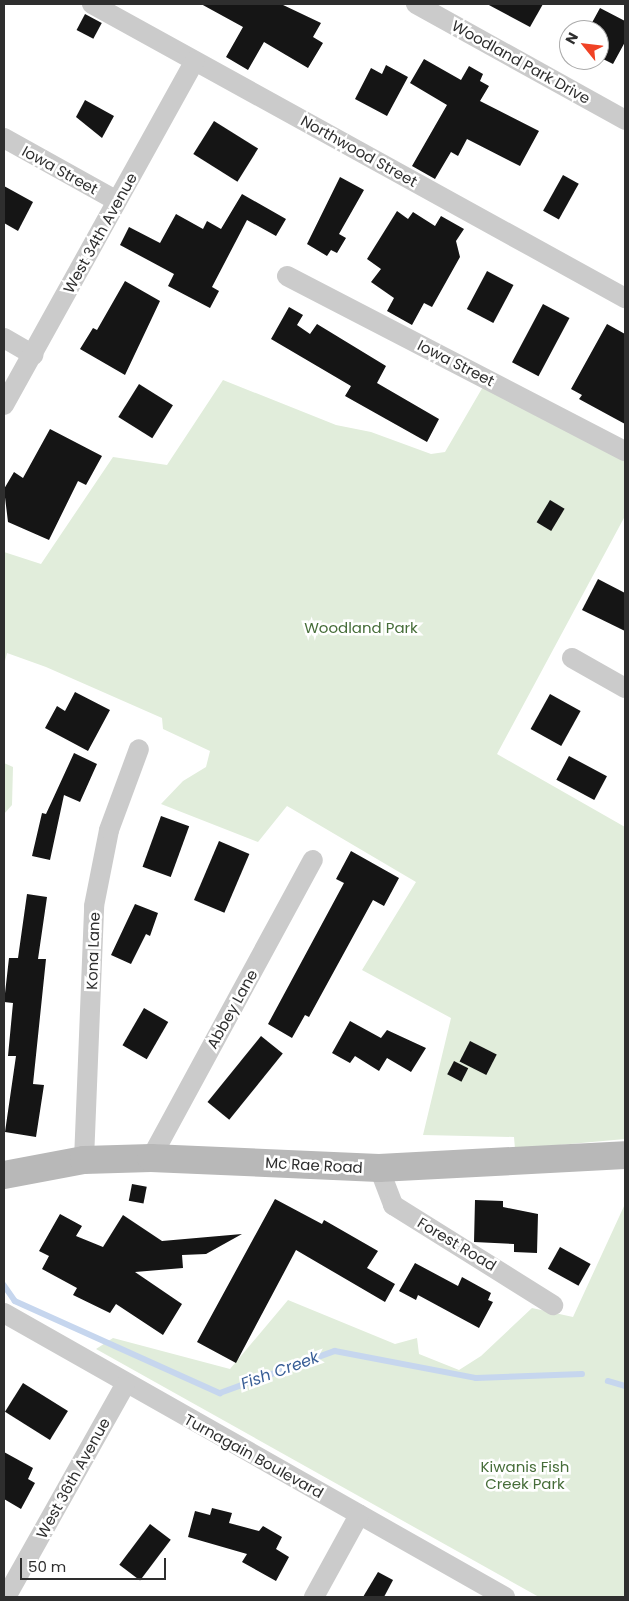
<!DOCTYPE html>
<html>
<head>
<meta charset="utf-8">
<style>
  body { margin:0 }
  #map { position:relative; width:629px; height:1601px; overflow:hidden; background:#fff; font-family:Poppins,sans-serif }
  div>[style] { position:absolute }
  .green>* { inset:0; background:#e1eddb }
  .stream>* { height:5.5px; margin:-2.75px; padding:0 2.75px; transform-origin:2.75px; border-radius:2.75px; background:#c6d6ee }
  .building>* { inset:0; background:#151515; transform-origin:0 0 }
  .street>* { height:20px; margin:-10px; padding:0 10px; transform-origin:10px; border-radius:10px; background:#cbcbcb }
  .secondary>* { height:28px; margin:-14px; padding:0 14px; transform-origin:14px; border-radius:14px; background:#b8b8b8 }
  span { translate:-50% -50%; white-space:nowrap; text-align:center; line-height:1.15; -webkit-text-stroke:5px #fff; paint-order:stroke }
  .street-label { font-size:15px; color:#2e2e2e }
  .park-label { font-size:15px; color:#466d39 }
  .water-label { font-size:16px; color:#375d96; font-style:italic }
  .frame { position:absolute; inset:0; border:5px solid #2e2e2e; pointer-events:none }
  .north { position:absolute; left:559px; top:20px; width:50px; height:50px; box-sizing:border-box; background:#fff; border:1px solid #ababab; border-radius:50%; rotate:299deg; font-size:14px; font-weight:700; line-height:20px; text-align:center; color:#2e2e2e }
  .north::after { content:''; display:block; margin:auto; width:18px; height:22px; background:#f04225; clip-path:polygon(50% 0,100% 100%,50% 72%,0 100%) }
  .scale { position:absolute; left:20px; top:1558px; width:146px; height:22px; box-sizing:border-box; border:2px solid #2e2e2e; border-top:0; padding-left:6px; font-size:15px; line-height:18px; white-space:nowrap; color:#2e2e2e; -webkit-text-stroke:4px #fff; paint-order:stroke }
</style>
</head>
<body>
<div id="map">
  <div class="green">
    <i style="clip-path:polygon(223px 380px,336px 425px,371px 432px,431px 454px,445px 452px,484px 385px,625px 458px,625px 516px,497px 754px,625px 827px,625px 1139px,515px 1149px,514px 1137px,423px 1135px,451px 1018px,362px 970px,416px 882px,287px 806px,258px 842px,161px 804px,183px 781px,206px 767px,210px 751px,163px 729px,162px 718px,46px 667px,7px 653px,4px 665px,4px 552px,41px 564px,113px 457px,167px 465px)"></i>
    <i style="clip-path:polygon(4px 763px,13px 767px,12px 805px,4px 814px)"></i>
    <i style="clip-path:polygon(625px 1204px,625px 1597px,539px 1597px,96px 1349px,113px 1338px,230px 1369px,288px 1300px,395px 1344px,417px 1338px,419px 1354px,459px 1370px,481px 1356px,532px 1308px,573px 1317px)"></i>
  </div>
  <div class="stream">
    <i style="left:4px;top:1285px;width:19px;rotate:55deg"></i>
    <i style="left:15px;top:1301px;width:225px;rotate:24.2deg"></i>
    <i style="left:220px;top:1393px;width:122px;rotate:-20.1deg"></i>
    <i style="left:335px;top:1351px;width:144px;rotate:10.8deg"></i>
    <i style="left:476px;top:1378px;width:106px;rotate:-2.2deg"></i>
    <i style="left:608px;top:1381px;width:18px;rotate:16deg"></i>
  </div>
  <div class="building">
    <i style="clip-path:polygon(201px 4px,281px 4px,321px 23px,313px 37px,323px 43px,308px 68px,264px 42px,248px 70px,226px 57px,243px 27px)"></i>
    <i style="clip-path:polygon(487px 4px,543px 4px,530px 27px)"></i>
    <i style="clip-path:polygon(600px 8px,625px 21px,625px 42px,613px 64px,599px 57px,599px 30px,588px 30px)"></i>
    <i style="left:85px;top:14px;width:19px;height:18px;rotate:28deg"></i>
    <i style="clip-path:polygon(424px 59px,461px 80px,469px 66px,483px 74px,480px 81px,489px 86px,480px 101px,539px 131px,520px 166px,467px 139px,458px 156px,451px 152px,435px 179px,412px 166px,447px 105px,410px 83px)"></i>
    <i style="clip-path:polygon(386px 65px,408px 77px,387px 116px,355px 99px,371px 68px,382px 74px)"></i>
    <i style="clip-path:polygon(85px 100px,114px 116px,102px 138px,76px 117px)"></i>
    <i style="left:214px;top:121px;width:52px;height:39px;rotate:32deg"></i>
    <i style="left:563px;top:175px;width:18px;height:41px;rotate:29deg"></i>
    <i style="clip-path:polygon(340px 177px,364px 190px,339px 234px,346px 238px,337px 253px,331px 250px,327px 256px,307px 244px)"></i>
    <i style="clip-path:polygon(4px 186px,33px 202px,18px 231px,4px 223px)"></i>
    <i style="clip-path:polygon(242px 194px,286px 219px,276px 236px,247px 220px,212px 287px,219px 291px,210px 308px,168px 286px,174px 274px,120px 245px,129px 227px,160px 243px,176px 214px,203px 229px,207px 221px,221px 229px)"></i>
    <i style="clip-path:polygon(397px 211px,408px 219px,413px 212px,435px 226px,441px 216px,464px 229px,456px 241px,460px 257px,432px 307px,424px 303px,412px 325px,387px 311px,394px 298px,371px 282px,381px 269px,367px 259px)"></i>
    <i style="left:487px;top:271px;width:30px;height:43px;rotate:28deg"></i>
    <i style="clip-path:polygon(125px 281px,160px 301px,125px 375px,80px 349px,93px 328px,97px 330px)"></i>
    <i style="left:543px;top:304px;width:30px;height:66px;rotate:28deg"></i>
    <i style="clip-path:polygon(289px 307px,303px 315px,297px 325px,310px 334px,317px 324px,386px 366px,377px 383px,439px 419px,427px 442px,345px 396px,351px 386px,271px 339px)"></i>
    <i style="clip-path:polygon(607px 324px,625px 334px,625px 424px,579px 399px,582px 395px,571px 389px)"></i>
    <i style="left:139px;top:384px;width:40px;height:39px;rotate:32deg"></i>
    <i style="clip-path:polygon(50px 429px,102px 456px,86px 485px,78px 481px,49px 540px,8px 522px,4px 489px,14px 472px,23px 478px)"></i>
    <i style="left:550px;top:500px;width:17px;height:26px;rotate:31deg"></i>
    <i style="clip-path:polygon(598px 579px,625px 593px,625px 631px,582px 610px)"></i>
    <i style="clip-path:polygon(75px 692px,110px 710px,88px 751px,45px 728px,57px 706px,65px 711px)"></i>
    <i style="left:550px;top:694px;width:35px;height:40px;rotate:29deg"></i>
    <i style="clip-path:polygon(74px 753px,97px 764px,80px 802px,64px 795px,50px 860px,32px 856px,42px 813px,46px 814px)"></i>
    <i style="left:569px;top:756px;width:43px;height:27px;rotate:28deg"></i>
    <i style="left:161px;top:816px;width:30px;height:54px;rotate:20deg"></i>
    <i style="left:219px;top:841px;width:33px;height:64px;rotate:23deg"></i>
    <i style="clip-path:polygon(351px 851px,399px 878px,384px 906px,373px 900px,309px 1017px,305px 1015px,292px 1038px,268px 1024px,344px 883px,336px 879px)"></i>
    <i style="clip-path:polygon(27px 894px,47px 897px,38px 959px,46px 959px,33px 1084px,44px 1085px,36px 1137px,5px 1132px,16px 1056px,8px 1056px,13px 1003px,4px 1002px,9px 958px,18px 958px)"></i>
    <i style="clip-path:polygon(135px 904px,158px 913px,150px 936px,146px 934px,131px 964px,111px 955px)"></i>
    <i style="left:144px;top:1008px;width:28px;height:43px;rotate:30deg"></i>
    <i style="clip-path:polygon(350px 1021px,381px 1038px,387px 1030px,426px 1048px,411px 1072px,387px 1058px,379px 1071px,355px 1056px,350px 1063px,332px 1053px)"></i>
    <i style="left:261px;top:1036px;width:28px;height:85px;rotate:39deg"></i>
    <i style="left:470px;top:1041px;width:30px;height:23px;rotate:27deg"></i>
    <i style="left:454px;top:1061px;width:16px;height:15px;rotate:27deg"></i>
    <i style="left:132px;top:1184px;width:15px;height:17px;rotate:11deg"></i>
    <i style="clip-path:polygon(275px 1199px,322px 1224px,324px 1220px,378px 1251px,367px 1268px,395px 1284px,385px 1302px,296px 1250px,236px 1363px,197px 1342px)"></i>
    <i style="clip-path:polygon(475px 1200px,503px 1201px,503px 1207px,538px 1214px,537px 1253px,514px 1252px,514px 1244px,474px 1242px)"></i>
    <i style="clip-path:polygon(60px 1214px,82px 1226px,76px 1236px,103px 1247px,123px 1215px,162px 1241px,242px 1234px,206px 1254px,182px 1255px,183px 1268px,135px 1272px,182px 1304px,163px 1335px,116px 1304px,110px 1313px,73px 1295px,77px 1288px,42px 1269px,49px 1256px,39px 1251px)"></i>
    <i style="left:560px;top:1247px;width:35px;height:25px;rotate:29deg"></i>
    <i style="clip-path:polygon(415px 1263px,458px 1286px,462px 1277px,491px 1293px,488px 1300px,493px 1302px,479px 1328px,418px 1295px,416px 1300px,399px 1291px)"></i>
    <i style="left:23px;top:1383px;width:53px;height:34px;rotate:32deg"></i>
    <i style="clip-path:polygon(4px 1452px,33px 1468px,28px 1479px,35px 1483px,21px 1509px,4px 1499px)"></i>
    <i style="clip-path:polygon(212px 1508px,232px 1513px,229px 1523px,259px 1531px,263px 1526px,282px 1537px,276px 1549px,289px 1557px,276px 1581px,242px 1562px,247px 1554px,188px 1537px,195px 1511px,210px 1515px)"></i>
    <i style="left:150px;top:1524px;width:26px;height:51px;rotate:37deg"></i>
    <i style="clip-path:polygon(378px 1572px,393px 1580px,384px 1597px,363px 1597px)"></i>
  </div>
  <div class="street">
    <i style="left:92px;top:4px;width:609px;rotate:28.88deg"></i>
    <i style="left:416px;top:4px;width:239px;rotate:29deg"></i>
    <i style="left:4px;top:138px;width:129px;rotate:29.1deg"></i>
    <i style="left:287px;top:276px;width:381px;rotate:27.4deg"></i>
    <i style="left:4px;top:338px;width:34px;rotate:30deg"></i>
    <i style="left:4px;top:405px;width:393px;rotate:-61deg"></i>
    <i style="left:572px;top:658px;width:61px;rotate:29.5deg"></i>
    <i style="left:151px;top:1158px;width:339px;rotate:-61.5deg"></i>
    <i style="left:84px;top:1160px;width:254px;rotate:-87.7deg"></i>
    <i style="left:94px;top:906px;width:77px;rotate:-78.8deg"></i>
    <i style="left:109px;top:830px;width:86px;rotate:-69.7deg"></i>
    <i style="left:379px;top:1168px;width:40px;rotate:69deg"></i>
    <i style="left:393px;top:1205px;width:189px;rotate:32deg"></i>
    <i style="left:4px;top:1313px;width:576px;rotate:29.55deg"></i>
    <i style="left:6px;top:1597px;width:243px;rotate:-60.7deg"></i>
    <i style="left:314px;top:1597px;width:94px;rotate:-61.2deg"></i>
  </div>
  <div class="secondary">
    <i style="left:4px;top:1175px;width:81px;rotate:-10.6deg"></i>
    <i style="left:84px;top:1160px;width:67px;rotate:-1.7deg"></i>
    <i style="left:151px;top:1158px;width:228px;rotate:2.5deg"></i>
    <i style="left:379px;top:1168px;width:246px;rotate:-3deg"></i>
  </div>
  <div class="street-label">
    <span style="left:521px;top:62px;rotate:29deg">Woodland Park Drive</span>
    <span style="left:359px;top:151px;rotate:29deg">Northwood Street</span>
    <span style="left:60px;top:170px;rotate:29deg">Iowa Street</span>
    <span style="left:100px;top:233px;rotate:-61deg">West 34th Avenue</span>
    <span style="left:456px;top:363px;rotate:27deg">Iowa Street</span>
    <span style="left:93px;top:951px;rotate:-88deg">Kona Lane</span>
    <span style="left:232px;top:1009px;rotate:-61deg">Abbey Lane</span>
    <span style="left:314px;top:1165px;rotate:3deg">Mc Rae Road</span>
    <span style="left:457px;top:1244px;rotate:31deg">Forest Road</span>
    <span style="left:254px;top:1456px;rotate:29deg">Turnagain Boulevard</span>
    <span style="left:73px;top:1478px;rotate:-61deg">West 36th Avenue</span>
  </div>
  <div class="park-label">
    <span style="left:361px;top:628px">Woodland Park</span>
    <span style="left:525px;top:1475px">Kiwanis Fish<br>Creek Park</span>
  </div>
  <div class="water-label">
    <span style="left:280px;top:1371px;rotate:-20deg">Fish Creek</span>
  </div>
  <div class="frame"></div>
  <div class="north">N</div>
  <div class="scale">50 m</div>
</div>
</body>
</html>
